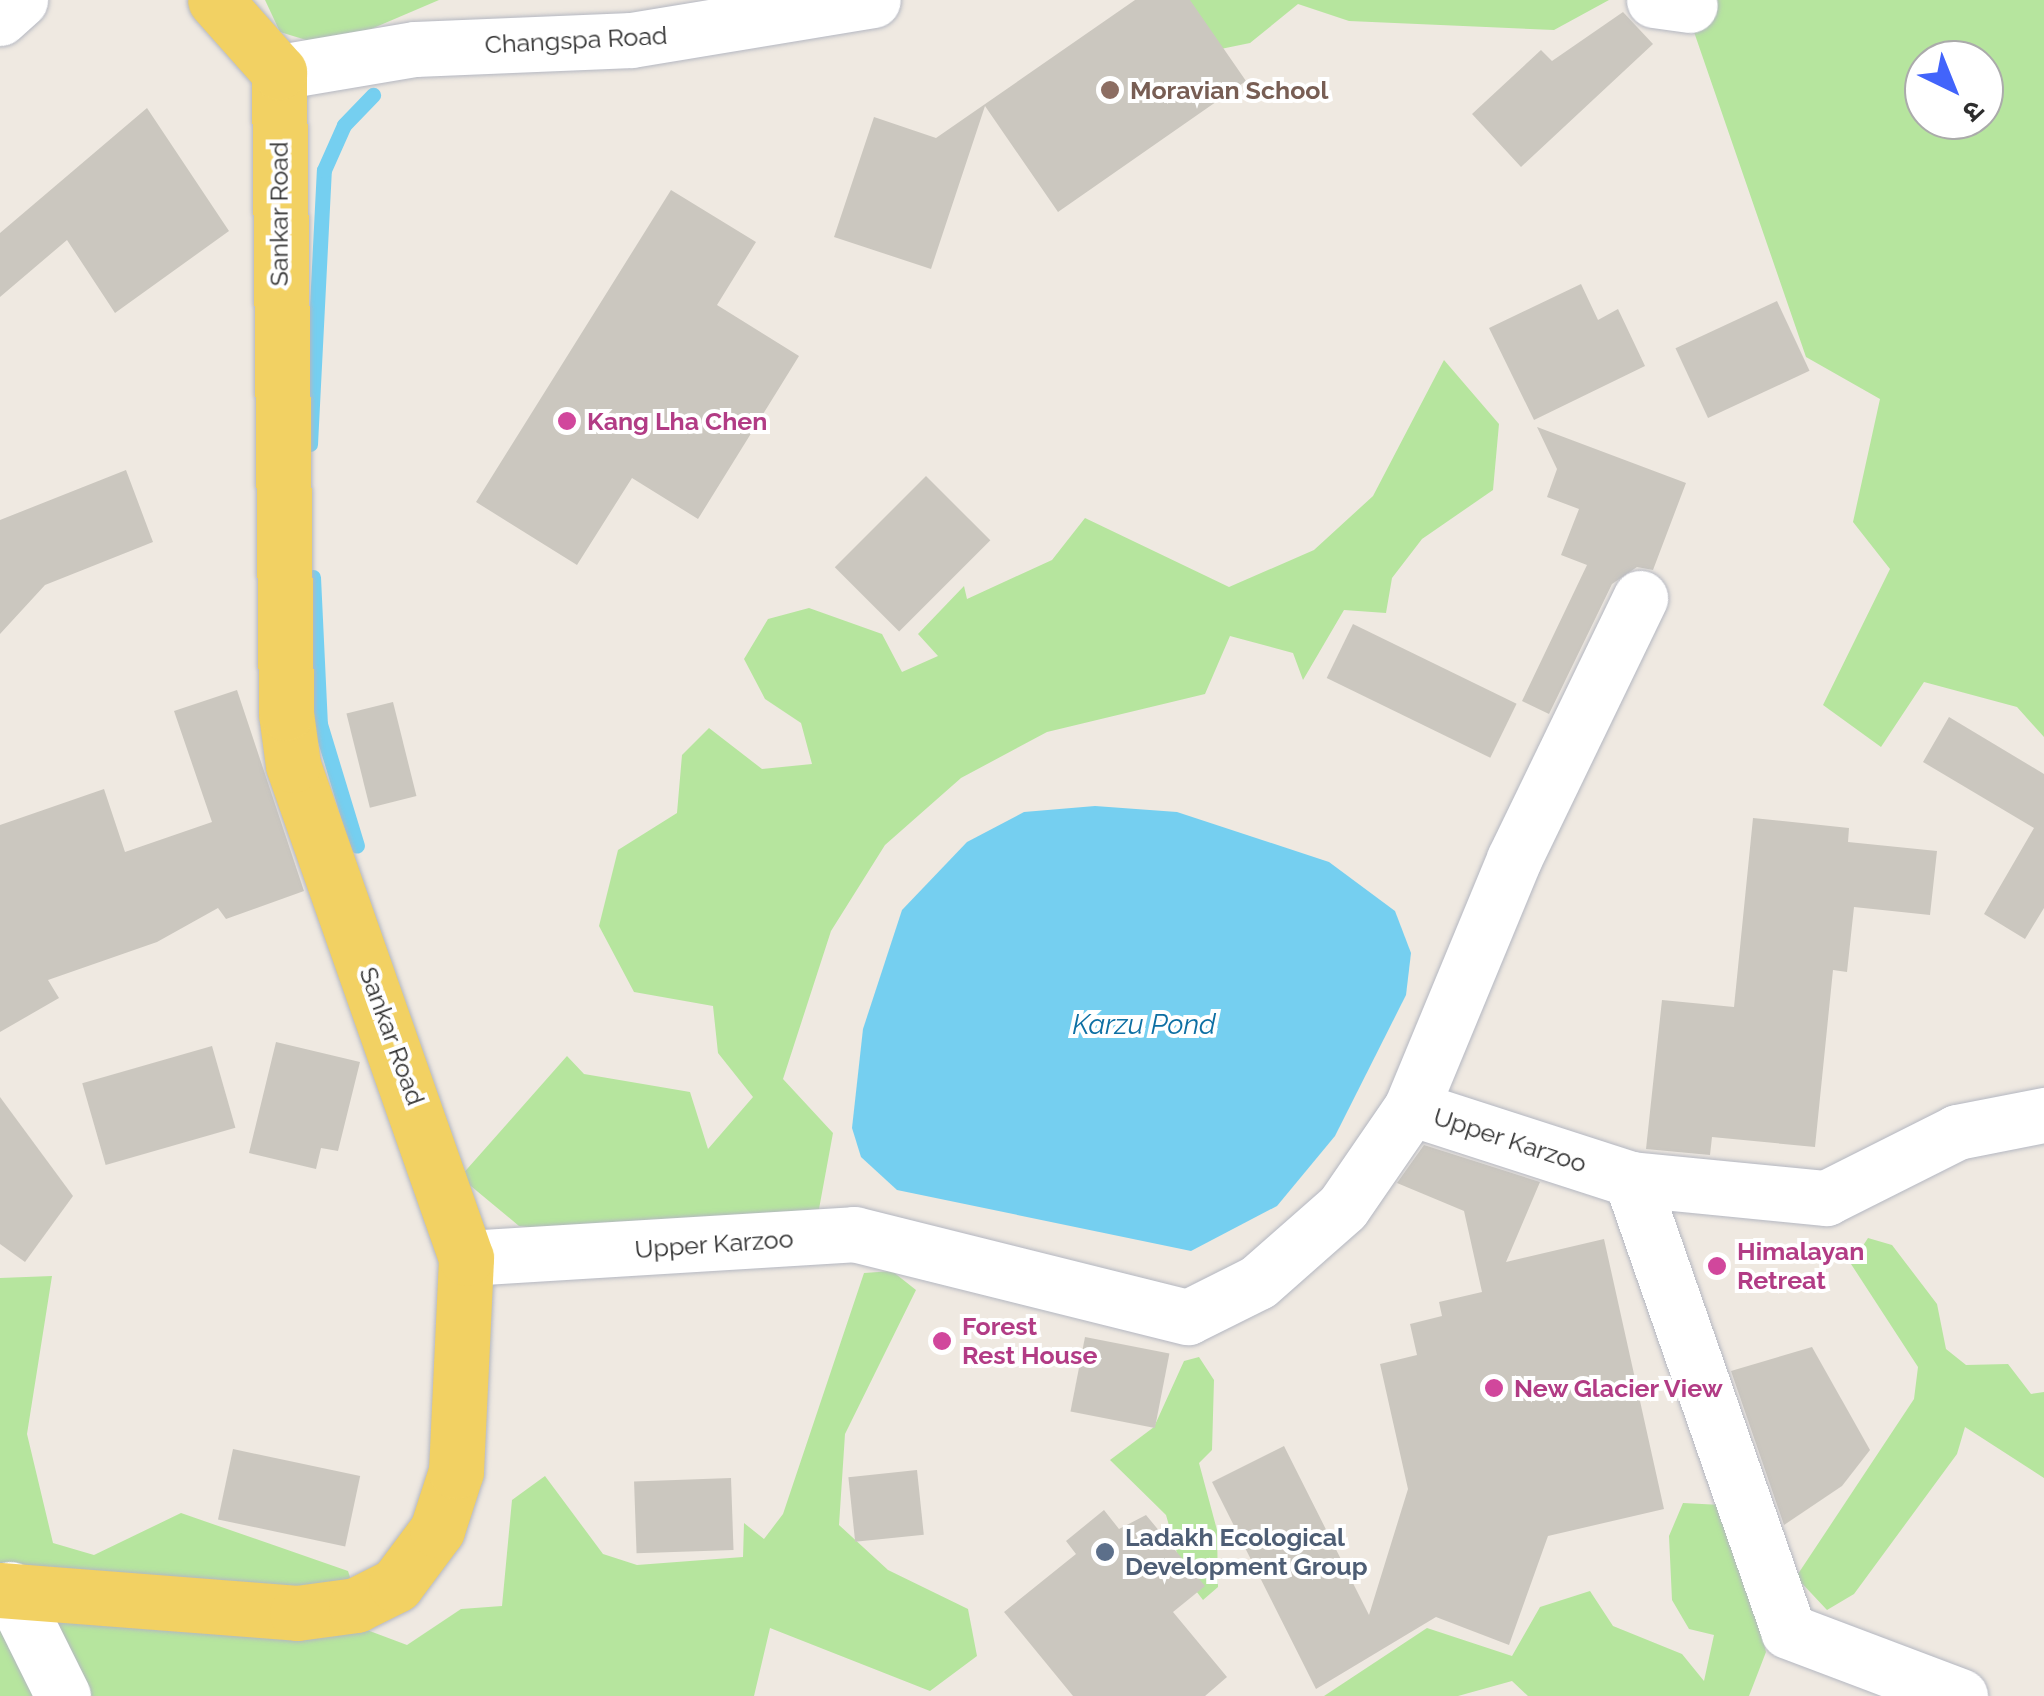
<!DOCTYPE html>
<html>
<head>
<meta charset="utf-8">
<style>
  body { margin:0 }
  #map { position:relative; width:2044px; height:1696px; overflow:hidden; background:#efe9e1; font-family:Raleway,"Noto Sans Devanagari",sans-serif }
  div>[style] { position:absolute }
  .green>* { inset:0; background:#b6e59e }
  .water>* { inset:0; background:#75cff0 }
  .stream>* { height:15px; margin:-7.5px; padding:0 7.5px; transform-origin:7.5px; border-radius:7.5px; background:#75cff0 }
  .building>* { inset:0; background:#cbc7bf; transform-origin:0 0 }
  .roads { filter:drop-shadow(0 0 2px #b4b7c1) drop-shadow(0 0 2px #b4b7c1) }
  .minor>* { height:55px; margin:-27.5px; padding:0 27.5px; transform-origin:27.5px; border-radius:27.5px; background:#fff }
  .major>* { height:55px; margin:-27.5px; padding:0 27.5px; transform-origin:27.5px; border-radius:27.5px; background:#f2d163 }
  .dots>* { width:28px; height:28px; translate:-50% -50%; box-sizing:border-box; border:5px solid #fff; border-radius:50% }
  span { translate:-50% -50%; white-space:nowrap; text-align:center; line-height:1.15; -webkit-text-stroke:8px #fff; paint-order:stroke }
  .street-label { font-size:25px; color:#2e2e2e }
  .education-label { font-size:25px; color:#785e54; font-weight:700 }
  .left { translate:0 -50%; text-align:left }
  .hotel-label { font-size:25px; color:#b23c85; font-weight:700 }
  .service-label { font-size:25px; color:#4e5e75; font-weight:700 }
  .water-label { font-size:28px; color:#0d6fa3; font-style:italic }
  .north { position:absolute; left:1904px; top:40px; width:100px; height:100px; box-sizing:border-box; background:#fff; border:2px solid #ababab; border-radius:50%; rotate:137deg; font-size:28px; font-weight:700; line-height:40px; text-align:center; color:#2e2e2e }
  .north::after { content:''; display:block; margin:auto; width:35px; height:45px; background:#4264fb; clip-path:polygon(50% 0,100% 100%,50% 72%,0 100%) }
</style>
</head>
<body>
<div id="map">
  <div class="green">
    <i style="clip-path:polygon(265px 0,439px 0,329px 47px,280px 32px)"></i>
    <i style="clip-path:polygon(1183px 0,1609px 0,1554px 30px,1349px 21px,1298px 4px,1250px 43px,1211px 51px)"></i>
    <i style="clip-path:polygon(evenodd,1683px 0,2044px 0,2044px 737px,2017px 707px,1924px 682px,1881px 747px,1823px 705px,1890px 569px,1853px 522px,1880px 399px,1806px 357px,1683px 0,1924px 60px,1984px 60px,1984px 120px,1924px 120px,1924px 60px)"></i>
    <i style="clip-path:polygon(1444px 360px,1499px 424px,1493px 490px,1422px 539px,1392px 578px,1386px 613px,1344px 610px,1303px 680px,1293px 653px,1230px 636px,1205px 694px,1047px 732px,961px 778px,885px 845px,831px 931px,783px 1079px,833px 1133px,819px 1209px,581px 1233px,519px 1226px,460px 1177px,567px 1056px,584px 1074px,690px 1092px,708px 1149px,753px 1097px,718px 1053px,713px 1006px,634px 992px,599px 926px,618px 850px,677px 813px,682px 755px,709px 728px,762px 769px,812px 764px,801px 723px,765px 699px,744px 659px,768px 619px,809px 608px,882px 634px,902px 672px,938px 656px,918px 634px,964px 586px,967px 599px,1052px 560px,1085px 518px,1229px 587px,1314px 550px,1373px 496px)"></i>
    <i style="clip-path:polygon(1868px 1238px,1892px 1245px,1937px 1304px,1946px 1349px,1966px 1365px,2008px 1364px,2031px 1394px,2044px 1392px,2044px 1478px,1965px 1427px,1957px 1454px,1854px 1594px,1827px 1610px,1796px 1577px,1914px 1399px,1918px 1367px,1851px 1264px)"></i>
    <i style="clip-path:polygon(892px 1271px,916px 1290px,845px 1434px,839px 1525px,888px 1570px,968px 1609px,977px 1656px,930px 1691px,770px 1628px,754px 1696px,0 1696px,0 1278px,52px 1276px,27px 1434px,53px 1543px,94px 1555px,181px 1513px,348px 1571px,367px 1630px,407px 1645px,461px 1609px,502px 1606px,512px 1500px,545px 1476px,603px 1554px,637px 1565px,743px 1557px,744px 1523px,764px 1539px,783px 1514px,864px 1273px)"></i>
    <i style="clip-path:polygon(1199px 1357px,1214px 1380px,1212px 1450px,1199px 1463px,1217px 1530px,1218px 1587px,1203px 1600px,1183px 1574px,1166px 1515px,1110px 1460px,1154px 1427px,1184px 1361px)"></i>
    <i style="clip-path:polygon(1683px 1503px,1721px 1505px,1737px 1536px,1766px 1652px,1749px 1696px,1528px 1696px,1512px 1681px,1458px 1696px,1324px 1696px,1427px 1628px,1512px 1656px,1540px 1607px,1590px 1591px,1613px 1626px,1682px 1654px,1704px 1681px,1714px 1635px,1689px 1629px,1672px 1600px,1669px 1536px)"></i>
  </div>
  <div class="water">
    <i style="clip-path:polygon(1095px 806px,1177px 812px,1329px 862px,1395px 911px,1411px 953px,1406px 995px,1335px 1136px,1277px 1206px,1191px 1251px,897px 1190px,861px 1157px,852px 1128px,863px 1029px,902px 910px,967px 842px,1024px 812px)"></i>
  </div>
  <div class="stream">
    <i style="left:310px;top:444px;width:274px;rotate:-87.1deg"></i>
    <i style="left:324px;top:170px;width:49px;rotate:-66deg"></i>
    <i style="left:344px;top:125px;width:42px;rotate:-46deg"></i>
    <i style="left:313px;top:577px;width:147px;rotate:87.3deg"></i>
    <i style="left:320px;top:724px;width:127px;rotate:73.1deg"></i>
  </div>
  <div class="building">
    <i style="clip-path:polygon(1135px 0,1190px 0,1246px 81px,1058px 212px,985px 106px,931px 269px,834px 237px,874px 117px,936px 138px)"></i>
    <i style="clip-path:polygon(1623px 12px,1653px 44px,1521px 167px,1472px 114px,1541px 50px,1552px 61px)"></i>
    <i style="clip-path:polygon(147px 108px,229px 231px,115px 313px,67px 240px,0 297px,0 233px)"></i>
    <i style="clip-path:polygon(671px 190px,756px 242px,717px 305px,799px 356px,698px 519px,632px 478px,577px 565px,476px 502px)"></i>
    <i style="clip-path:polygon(1581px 284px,1598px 320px,1618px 309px,1645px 366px,1534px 420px,1489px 328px)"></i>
    <i style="left:1777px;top:301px;width:77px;height:112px;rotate:65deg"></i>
    <i style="clip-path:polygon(1537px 427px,1686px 483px,1653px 570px,1637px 567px,1612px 584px,1549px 714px,1522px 701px,1587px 565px,1561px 555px,1579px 509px,1547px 497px,1557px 469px)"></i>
    <i style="clip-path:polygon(126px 470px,153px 542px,45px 585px,0 634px,0 520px)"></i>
    <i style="left:926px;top:476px;width:91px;height:129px;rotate:45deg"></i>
    <i style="left:1353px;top:624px;width:182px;height:60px;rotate:26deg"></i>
    <i style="clip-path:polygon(237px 690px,304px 891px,226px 919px,218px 908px,157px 942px,48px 980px,59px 998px,0 1032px,0 825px,104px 789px,125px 852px,212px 822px,174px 711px)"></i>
    <i style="left:393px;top:702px;width:97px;height:48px;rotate:76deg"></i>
    <i style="clip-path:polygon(1949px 717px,2044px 774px,2044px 908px,2025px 939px,1984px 914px,2034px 828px,1923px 762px)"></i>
    <i style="clip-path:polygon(1753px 818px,1849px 828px,1848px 842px,1937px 851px,1930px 915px,1854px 907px,1847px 972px,1833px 970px,1815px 1147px,1712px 1137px,1710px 1155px,1646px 1149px,1662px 1000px,1734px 1007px)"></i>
    <i style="clip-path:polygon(276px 1042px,360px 1062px,338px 1151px,321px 1148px,316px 1169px,249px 1153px)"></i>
    <i style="left:212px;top:1046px;width:85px;height:135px;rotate:74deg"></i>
    <i style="clip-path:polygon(0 1097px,73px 1196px,25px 1262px,0 1244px)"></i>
    <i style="clip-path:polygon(1424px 1145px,1540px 1182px,1506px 1262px,1604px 1239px,1664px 1509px,1548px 1536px,1509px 1645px,1436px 1617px,1316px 1689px,1212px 1482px,1284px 1446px,1369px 1615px,1408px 1489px,1380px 1364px,1417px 1355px,1410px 1324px,1442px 1316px,1439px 1302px,1482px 1292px,1464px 1211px,1397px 1183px)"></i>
    <i style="left:1085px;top:1337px;width:86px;height:76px;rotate:11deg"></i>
    <i style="clip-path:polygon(1812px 1347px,1870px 1450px,1842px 1486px,1784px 1525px,1731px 1371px)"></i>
    <i style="left:233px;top:1449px;width:130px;height:72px;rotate:12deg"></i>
    <i style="left:917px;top:1470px;width:65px;height:69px;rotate:84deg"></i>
    <i style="left:731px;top:1478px;width:72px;height:97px;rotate:88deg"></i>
    <i style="clip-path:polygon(1104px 1510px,1119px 1529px,1146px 1515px,1205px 1586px,1173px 1612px,1227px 1677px,1205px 1696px,1073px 1696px,1004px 1612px,1076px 1554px,1066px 1541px)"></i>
  </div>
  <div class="roads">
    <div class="minor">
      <i style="left:1654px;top:0;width:36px;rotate:8deg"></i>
      <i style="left:0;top:18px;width:27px;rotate:-42deg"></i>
      <i style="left:279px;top:72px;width:138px;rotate:-9.6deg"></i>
      <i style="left:415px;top:49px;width:217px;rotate:-2.4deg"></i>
      <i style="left:632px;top:40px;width:244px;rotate:-9.4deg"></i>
      <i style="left:1411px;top:1108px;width:269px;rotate:-67.5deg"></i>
      <i style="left:1514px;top:859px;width:290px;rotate:-64.2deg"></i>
      <i style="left:1631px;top:1179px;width:196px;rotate:5.6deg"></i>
      <i style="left:1826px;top:1198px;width:147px;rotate:-26.7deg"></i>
      <i style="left:1957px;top:1132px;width:89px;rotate:-11.1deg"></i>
      <i style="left:466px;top:1258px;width:389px;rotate:-3.5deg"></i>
      <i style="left:854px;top:1234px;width:344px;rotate:14deg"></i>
      <i style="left:1188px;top:1317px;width:78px;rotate:-26.6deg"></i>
      <i style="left:1258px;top:1282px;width:113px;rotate:-41.4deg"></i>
      <i style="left:1343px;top:1207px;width:120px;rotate:-55.5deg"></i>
      <i style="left:1411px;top:1108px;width:231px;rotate:17.9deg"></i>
      <i style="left:1631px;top:1179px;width:478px;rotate:70.8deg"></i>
      <i style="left:1788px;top:1631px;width:184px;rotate:20.7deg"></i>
      <i style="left:10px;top:1589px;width:119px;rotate:63.6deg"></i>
    </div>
    <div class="major">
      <i style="left:0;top:1590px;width:298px;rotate:4.4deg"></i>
      <i style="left:297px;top:1613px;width:60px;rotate:-7.7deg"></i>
      <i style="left:356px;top:1605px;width:45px;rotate:-26.6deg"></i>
      <i style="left:396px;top:1585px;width:69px;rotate:-53.3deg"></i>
      <i style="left:437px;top:1530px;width:62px;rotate:-72.1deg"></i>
      <i style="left:456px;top:1471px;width:213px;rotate:-87.3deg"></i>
      <i style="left:466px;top:1258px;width:522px;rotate:-109.34deg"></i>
      <i style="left:293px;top:765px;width:52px;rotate:-97.7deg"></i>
      <i style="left:286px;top:713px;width:641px;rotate:-90.63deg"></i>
      <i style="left:279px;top:72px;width:96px;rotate:-131.6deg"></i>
    </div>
  </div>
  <div class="dots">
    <i style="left:1110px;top:90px;background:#8d6e63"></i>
    <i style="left:567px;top:421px;background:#d1479c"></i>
    <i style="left:1717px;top:1266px;background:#d1479c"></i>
    <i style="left:942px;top:1341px;background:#d1479c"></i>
    <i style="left:1494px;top:1388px;background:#d1479c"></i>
    <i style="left:1105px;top:1552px;background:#5c6f8a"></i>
  </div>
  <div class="street-label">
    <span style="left:576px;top:40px;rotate:-3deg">Changspa Road</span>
    <span style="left:279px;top:214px;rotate:-90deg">Sankar Road</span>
    <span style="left:392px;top:1036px;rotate:70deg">Sankar Road</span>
    <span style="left:1510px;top:1140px;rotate:18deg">Upper Karzoo</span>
    <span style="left:714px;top:1244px;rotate:-4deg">Upper Karzoo</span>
  </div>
  <div class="education-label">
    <span class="left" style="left:1130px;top:90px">Moravian School</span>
  </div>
  <div class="hotel-label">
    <span class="left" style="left:587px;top:421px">Kang Lha Chen</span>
    <span class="left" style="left:1737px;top:1266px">Himalayan<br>Retreat</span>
    <span class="left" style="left:962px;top:1341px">Forest<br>Rest House</span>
    <span class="left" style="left:1514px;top:1388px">New Glacier View</span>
  </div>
  <div class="service-label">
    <span class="left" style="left:1125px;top:1552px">Ladakh Ecological<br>Development Group</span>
  </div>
  <div class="water-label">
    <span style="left:1144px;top:1025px">Karzu Pond</span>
  </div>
  <div class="north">उ</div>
</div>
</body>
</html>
